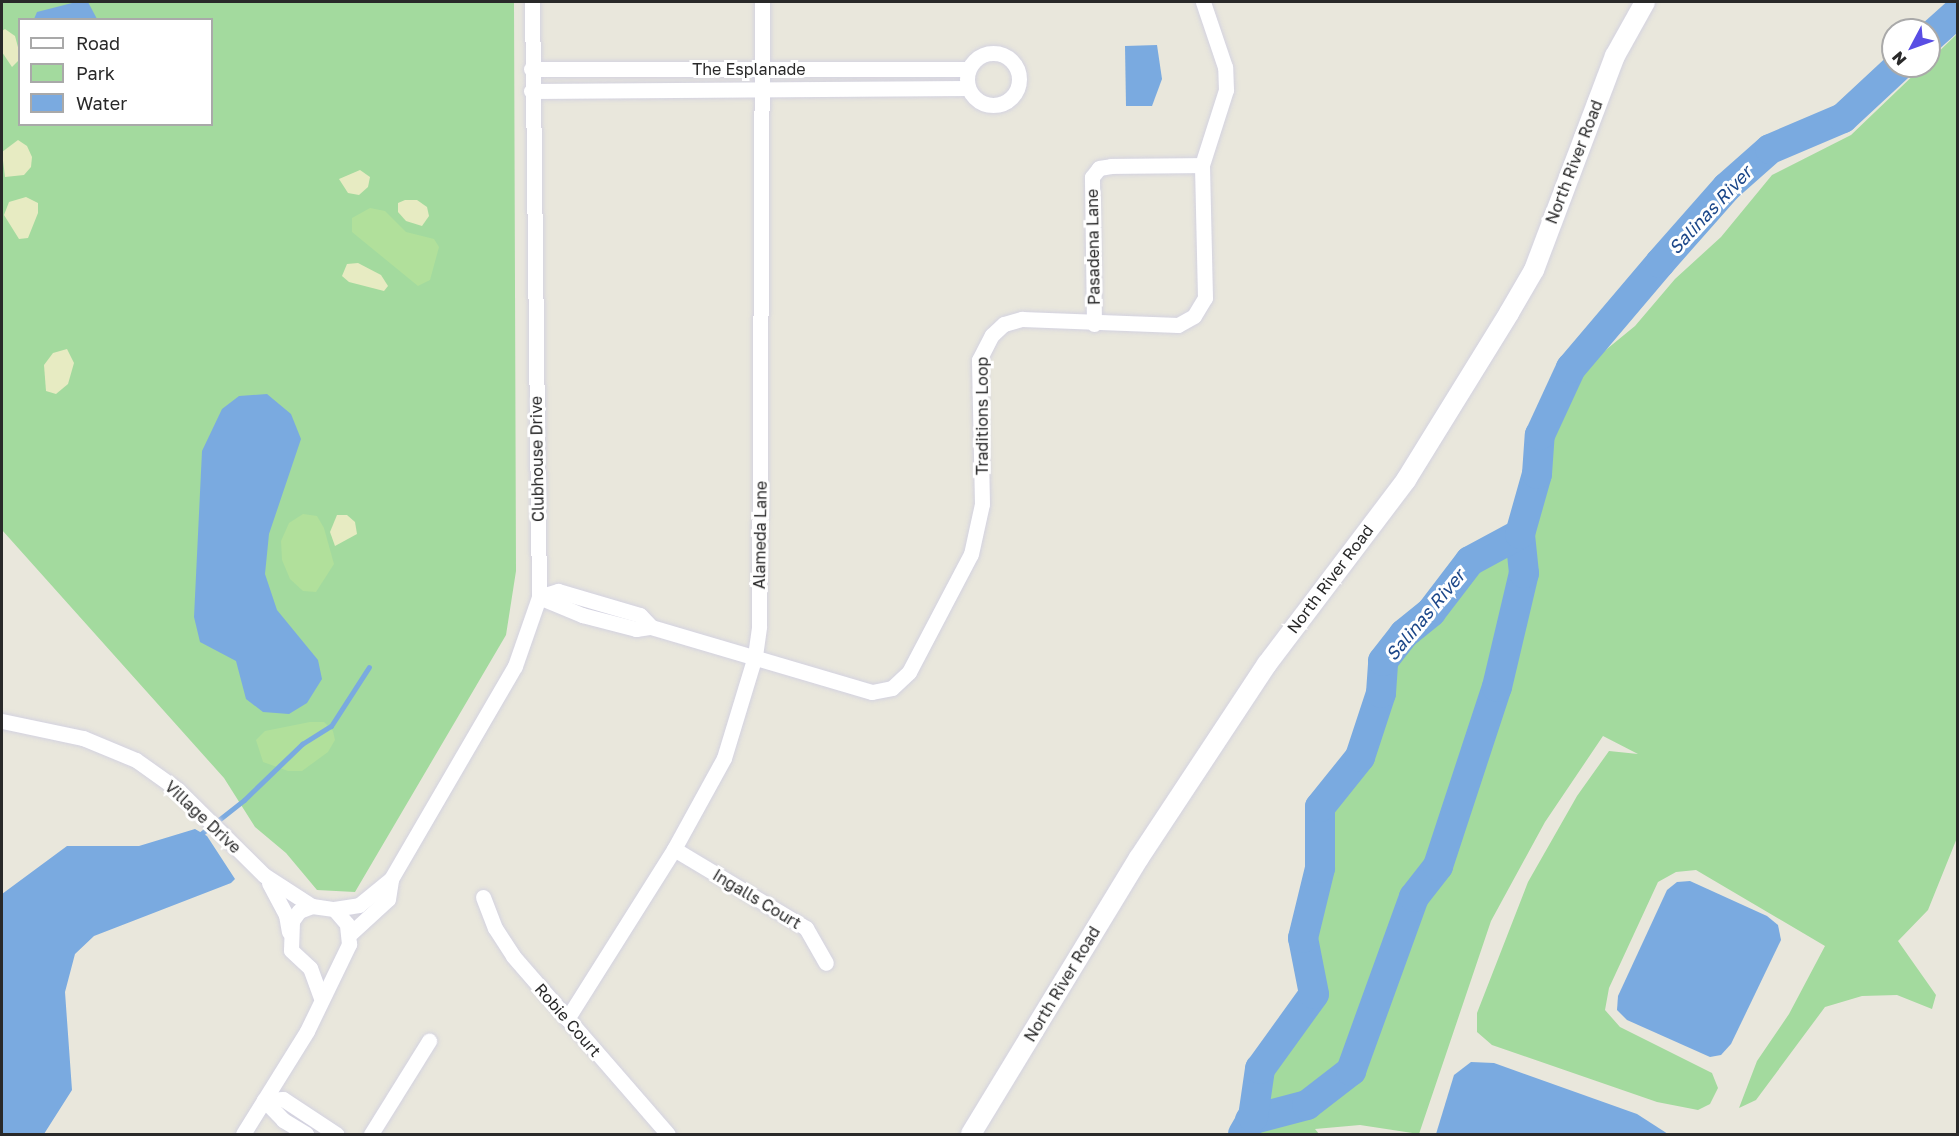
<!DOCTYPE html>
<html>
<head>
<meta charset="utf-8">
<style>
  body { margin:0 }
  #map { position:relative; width:1959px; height:1136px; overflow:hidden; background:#e9e7dc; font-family:"Golos Text",sans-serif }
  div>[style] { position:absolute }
  .green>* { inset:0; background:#a3da9e }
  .sand>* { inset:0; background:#e7ebc2 }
  .pitch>* { inset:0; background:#b1e09b }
  .water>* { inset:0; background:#7aaae0 }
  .stream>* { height:5px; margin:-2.5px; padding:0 2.5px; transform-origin:2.5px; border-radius:2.5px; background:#7aaae0 }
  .river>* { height:30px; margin:-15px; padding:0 15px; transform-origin:15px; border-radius:15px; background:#7aaae0 }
  .roads { filter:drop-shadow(0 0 2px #d3d2e0) drop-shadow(0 0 2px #d3d2e0) }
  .minor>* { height:15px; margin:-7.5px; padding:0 7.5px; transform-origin:7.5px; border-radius:7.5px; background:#fff }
  .minor>.ring { margin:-7.5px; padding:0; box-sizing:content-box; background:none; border:15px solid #fff; border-radius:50% }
  .secondary>* { height:20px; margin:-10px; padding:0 10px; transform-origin:10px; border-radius:10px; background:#fff }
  span { translate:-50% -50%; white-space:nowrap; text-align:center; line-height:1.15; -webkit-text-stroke:6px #fff; paint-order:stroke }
  .street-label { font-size:16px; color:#292929 }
  .water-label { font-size:18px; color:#1c4789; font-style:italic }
  .frame { position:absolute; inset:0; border:3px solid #292929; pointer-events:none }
  .legend { position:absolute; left:18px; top:18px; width:195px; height:108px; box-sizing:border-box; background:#fff; border:2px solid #a9a9a9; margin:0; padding:8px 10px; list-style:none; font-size:18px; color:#292929 }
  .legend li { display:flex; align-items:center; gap:12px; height:30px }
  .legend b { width:30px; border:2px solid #a9a9a9 }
  .north { position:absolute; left:1881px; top:18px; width:60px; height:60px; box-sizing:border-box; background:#fff; border:2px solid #a9a9a9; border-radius:50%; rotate:229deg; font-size:16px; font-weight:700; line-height:24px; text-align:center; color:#292929 }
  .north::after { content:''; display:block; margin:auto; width:21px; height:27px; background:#594ee4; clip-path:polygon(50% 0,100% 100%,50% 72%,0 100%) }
</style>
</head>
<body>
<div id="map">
  <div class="green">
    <i style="clip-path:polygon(evenodd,2px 2px,514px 2px,516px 571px,506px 635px,355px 892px,317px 890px,286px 853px,255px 827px,224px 778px,2px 530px,2px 2px,20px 20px,212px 20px,212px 124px,20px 124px,20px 20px)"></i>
    <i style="clip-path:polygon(1957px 34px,1957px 838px,1928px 910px,1898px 941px,1936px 995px,1932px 1009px,1897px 995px,1862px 996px,1825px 1007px,1756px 1100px,1739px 1108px,1757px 1061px,1789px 1014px,1825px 946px,1696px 870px,1676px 872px,1658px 882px,1609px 988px,1605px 1010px,1620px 1027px,1712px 1073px,1718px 1088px,1710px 1104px,1698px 1110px,1657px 1102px,1492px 1045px,1477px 1032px,1477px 1013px,1528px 882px,1577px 796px,1609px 751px,1638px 754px,1603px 736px,1545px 822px,1491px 921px,1419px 1134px,1360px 1125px,1315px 1129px,1319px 1134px,1258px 1134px,1268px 1071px,1322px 991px,1314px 938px,1329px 861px,1331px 807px,1370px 747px,1388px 695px,1390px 668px,1405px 643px,1441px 613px,1461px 583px,1490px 558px,1524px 543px,1537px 505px,1550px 434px,1580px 371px,1635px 326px,1675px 279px,1721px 237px,1772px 175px,1851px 135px,1923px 66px,1929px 66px,1929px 61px)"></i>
  </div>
  <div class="sand">
    <i style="clip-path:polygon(5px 29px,15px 36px,19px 51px,19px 60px,12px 67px,2px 52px,2px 31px)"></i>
    <i style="clip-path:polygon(18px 140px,27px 146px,32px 157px,31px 167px,24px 175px,5px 177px,2px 152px)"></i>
    <i style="clip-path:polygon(360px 170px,370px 177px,368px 187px,359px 195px,348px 193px,339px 179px)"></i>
    <i style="clip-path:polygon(26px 197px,38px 203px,38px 213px,28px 238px,19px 239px,4px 215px,9px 202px)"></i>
    <i style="clip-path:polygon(405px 200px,417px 200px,427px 207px,429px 216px,422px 226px,406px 221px,398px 212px,398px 203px)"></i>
    <i style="clip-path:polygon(358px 263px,381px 275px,388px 286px,384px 291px,349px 282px,342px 276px,347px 264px)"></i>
    <i style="clip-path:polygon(67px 349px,74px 363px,68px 384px,56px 394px,46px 391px,44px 365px,53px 353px)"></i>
    <i style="clip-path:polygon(337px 515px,347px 515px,355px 522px,357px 534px,335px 546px,330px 532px)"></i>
  </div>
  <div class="pitch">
    <i style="clip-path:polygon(370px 208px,385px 211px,406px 232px,434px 239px,439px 247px,430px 280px,418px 286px,352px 232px,352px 218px)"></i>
    <i style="clip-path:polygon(303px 514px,317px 516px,324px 528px,334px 564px,316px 592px,303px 591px,290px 579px,282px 560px,281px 541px,289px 523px)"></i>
    <i style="clip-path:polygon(310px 722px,324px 722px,333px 731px,335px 740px,328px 752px,302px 771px,288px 771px,263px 762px,256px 740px,265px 731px)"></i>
  </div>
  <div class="water">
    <i style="clip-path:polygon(76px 2px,88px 2px,97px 19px,34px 19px,37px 12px)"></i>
    <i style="clip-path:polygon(1157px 45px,1162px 79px,1152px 106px,1126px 106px,1125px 46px)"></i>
    <i style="clip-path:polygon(267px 394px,291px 414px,301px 439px,269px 534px,265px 574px,277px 610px,318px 660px,322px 679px,307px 703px,289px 714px,263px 712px,246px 699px,236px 661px,200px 642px,194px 617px,202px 451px,222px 409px,239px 396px)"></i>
    <i style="clip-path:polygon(195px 829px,207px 836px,235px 879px,231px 883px,94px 936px,75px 954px,65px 992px,72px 1090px,44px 1134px,2px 1134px,2px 894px,67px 846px,139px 846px)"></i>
    <i style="clip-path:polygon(1690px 881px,1767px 916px,1778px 925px,1781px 940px,1731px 1044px,1721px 1055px,1710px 1057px,1627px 1020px,1617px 1010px,1618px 996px,1667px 890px,1677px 882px)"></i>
    <i style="clip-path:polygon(1471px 1062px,1494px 1063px,1637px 1114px,1668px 1134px,1436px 1134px,1454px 1075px)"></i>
  </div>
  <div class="stream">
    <i style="left:197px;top:837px;width:60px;rotate:-38.2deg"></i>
    <i style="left:244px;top:800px;width:81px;rotate:-44deg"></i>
    <i style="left:302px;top:744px;width:34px;rotate:-32deg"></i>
    <i style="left:331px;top:726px;width:70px;rotate:-57.2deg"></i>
  </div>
  <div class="river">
    <i style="left:1929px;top:38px;width:39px;rotate:-42deg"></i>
    <i style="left:1250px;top:1120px;width:59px;rotate:-14.7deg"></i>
    <i style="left:1307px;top:1105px;width:56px;rotate:-37.7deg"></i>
    <i style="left:1351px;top:1071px;width:185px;rotate:-70.1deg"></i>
    <i style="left:1414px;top:897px;width:39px;rotate:-52deg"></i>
    <i style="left:1438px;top:866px;width:188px;rotate:-71.8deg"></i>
    <i style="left:1497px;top:687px;width:117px;rotate:-76.7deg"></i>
    <i style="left:1524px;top:573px;width:39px;rotate:-96deg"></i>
    <i style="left:1243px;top:1134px;width:20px;rotate:-60deg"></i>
    <i style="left:1253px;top:1117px;width:49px;rotate:-81.7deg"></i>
    <i style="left:1260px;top:1069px;width:92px;rotate:-54.2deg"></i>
    <i style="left:1314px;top:994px;width:57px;rotate:-101.1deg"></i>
    <i style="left:1303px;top:938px;width:72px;rotate:-76.3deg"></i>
    <i style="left:1320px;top:868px;width:61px;rotate:-90deg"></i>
    <i style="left:1320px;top:807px;width:64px;rotate:-51.3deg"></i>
    <i style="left:1360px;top:757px;width:67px;rotate:-71.8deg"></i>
    <i style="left:1381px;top:693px;width:32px;rotate:-86deg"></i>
    <i style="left:1383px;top:661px;width:34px;rotate:-52deg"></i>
    <i style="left:1404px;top:634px;width:35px;rotate:-39deg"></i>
    <i style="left:1431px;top:612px;width:64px;rotate:-52.6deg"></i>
    <i style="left:1470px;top:561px;width:57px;rotate:-28.4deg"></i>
    <i style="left:1520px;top:534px;width:62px;rotate:-74.2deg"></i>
    <i style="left:1537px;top:474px;width:39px;rotate:-86deg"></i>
    <i style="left:1540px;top:435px;width:74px;rotate:-65.2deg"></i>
    <i style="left:1571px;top:368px;width:138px;rotate:-49.7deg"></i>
    <i style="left:1660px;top:263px;width:101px;rotate:-48.6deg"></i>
    <i style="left:1727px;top:187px;width:57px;rotate:-41.5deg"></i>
    <i style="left:1770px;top:149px;width:79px;rotate:-23deg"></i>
    <i style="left:1843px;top:118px;width:76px;rotate:-42.9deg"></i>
  </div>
  <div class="roads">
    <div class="minor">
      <i class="ring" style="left:967px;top:53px;width:37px;height:37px"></i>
      <i style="left:531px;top:69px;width:437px"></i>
      <i style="left:531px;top:91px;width:436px;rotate:-0.4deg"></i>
      <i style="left:1094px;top:324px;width:147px;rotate:-90.8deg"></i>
      <i style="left:1092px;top:177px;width:11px;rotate:-52deg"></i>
      <i style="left:1099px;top:168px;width:12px;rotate:-9deg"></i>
      <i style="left:1111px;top:166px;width:91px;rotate:-0.6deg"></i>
      <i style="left:539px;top:597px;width:47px;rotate:22.7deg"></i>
      <i style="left:582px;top:615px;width:56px;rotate:14.5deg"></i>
      <i style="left:636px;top:629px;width:15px;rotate:-8deg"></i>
      <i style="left:651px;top:627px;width:230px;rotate:16.4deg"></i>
      <i style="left:872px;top:692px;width:20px;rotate:-11deg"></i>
      <i style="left:892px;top:688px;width:23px;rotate:-43deg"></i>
      <i style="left:909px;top:672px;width:133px;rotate:-62.3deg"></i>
      <i style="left:971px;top:554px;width:51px;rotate:-77.6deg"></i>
      <i style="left:982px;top:504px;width:144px;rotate:-91.2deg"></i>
      <i style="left:979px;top:360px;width:28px;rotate:-63deg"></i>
      <i style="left:992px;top:335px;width:16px;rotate:-43deg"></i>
      <i style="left:1004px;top:324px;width:19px;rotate:-16deg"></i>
      <i style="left:1022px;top:319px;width:156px;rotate:2.2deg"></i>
      <i style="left:1178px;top:325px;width:18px;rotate:-29deg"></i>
      <i style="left:1194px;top:316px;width:21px;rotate:-59deg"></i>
      <i style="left:1205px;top:298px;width:133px;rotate:-91.3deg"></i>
      <i style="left:1202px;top:165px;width:79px;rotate:-72.3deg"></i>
      <i style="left:1226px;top:90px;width:23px;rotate:-92deg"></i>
      <i style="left:1225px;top:67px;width:69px;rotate:-108.7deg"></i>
      <i style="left:539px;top:597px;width:20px;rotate:-18deg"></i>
      <i style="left:558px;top:591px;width:85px;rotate:16.3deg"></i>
      <i style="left:640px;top:615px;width:16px;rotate:47deg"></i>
      <i style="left:2px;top:721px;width:83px;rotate:11.9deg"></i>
      <i style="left:83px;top:738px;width:57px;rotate:22.5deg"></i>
      <i style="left:136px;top:760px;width:52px;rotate:35.5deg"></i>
      <i style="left:178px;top:790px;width:121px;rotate:44.7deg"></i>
      <i style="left:264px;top:875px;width:57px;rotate:32.9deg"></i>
      <i style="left:674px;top:849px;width:154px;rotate:30.9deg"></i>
      <i style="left:806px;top:928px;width:40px;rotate:60.3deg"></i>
      <i style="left:269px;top:883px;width:36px;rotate:62deg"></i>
      <i style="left:286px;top:915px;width:17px;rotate:80deg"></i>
      <i style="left:483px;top:897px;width:33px;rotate:69deg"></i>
      <i style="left:495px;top:928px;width:33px;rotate:57deg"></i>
      <i style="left:513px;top:956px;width:236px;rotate:49deg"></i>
      <i style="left:351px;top:933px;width:50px;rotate:-42.6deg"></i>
      <i style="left:388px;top:899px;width:20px;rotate:-81deg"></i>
      <i style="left:391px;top:879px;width:246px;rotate:-59.8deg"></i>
      <i style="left:515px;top:666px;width:73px;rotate:-70.8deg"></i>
      <i style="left:539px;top:597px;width:595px;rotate:-90.67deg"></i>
      <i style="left:321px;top:998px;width:32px;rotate:-110deg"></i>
      <i style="left:310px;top:968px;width:26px;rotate:-137deg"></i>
      <i style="left:291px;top:950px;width:29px;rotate:-88deg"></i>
      <i style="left:292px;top:921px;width:12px;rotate:-55deg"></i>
      <i style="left:299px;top:911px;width:14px;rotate:-21deg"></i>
      <i style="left:312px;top:906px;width:22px;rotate:8deg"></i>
      <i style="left:334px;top:909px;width:25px;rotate:-9deg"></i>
      <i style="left:359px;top:905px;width:41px;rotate:-39.1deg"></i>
      <i style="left:567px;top:1019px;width:201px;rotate:-57.8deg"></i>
      <i style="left:674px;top:849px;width:104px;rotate:-61.2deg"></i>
      <i style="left:724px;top:758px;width:107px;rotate:-73.1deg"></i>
      <i style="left:755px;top:656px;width:30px;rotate:-82deg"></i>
      <i style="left:759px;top:626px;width:624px;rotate:-89.72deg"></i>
      <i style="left:264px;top:1100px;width:19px;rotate:-3deg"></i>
      <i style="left:283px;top:1099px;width:64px;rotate:33.4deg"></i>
      <i style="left:264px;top:1100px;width:28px;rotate:46deg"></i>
      <i style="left:283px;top:1120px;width:27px;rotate:31deg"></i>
      <i style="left:243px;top:1134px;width:121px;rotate:-58.1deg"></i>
      <i style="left:307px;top:1031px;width:97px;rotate:-64.2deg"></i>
      <i style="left:349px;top:944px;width:20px;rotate:-96deg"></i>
      <i style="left:347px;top:924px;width:20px;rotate:-131deg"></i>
      <i style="left:371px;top:1134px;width:110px;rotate:-58.1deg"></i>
    </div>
    <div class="secondary">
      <i style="left:971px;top:1134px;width:323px;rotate:-58.7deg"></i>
      <i style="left:1139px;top:858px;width:232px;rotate:-56.6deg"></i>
      <i style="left:1267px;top:664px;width:231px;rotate:-52.9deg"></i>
      <i style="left:1406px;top:480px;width:196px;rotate:-58.3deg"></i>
      <i style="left:1509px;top:313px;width:50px;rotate:-59.8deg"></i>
      <i style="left:1534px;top:270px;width:229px;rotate:-69.3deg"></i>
      <i style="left:1615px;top:56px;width:62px;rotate:-60.9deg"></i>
    </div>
  </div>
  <div class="street-label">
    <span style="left:749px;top:69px">The Esplanade</span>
    <span style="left:1574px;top:162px;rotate:-69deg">North River Road</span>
    <span style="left:1093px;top:247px;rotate:-91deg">Pasadena Lane</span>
    <span style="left:982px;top:416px;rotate:-90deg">Traditions Loop</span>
    <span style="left:537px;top:459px;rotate:-91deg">Clubhouse Drive</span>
    <span style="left:760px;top:535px;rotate:-89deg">Alameda Lane</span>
    <span style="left:1330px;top:579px;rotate:-53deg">North River Road</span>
    <span style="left:203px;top:817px;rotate:43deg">Village Drive</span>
    <span style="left:757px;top:899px;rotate:31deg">Ingalls Court</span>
    <span style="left:1062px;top:984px;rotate:-59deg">North River Road</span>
    <span style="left:568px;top:1020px;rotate:49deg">Robie Court</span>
  </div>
  <div class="water-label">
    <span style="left:1710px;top:210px;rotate:-47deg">Salinas River</span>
    <span style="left:1425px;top:615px;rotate:-50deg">Salinas River</span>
  </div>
  <div class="frame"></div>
  <ul class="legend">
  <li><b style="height:8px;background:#fff"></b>Road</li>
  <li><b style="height:16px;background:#a3da9e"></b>Park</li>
  <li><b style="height:16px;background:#7aaae0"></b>Water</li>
  </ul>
  <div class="north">N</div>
</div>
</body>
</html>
